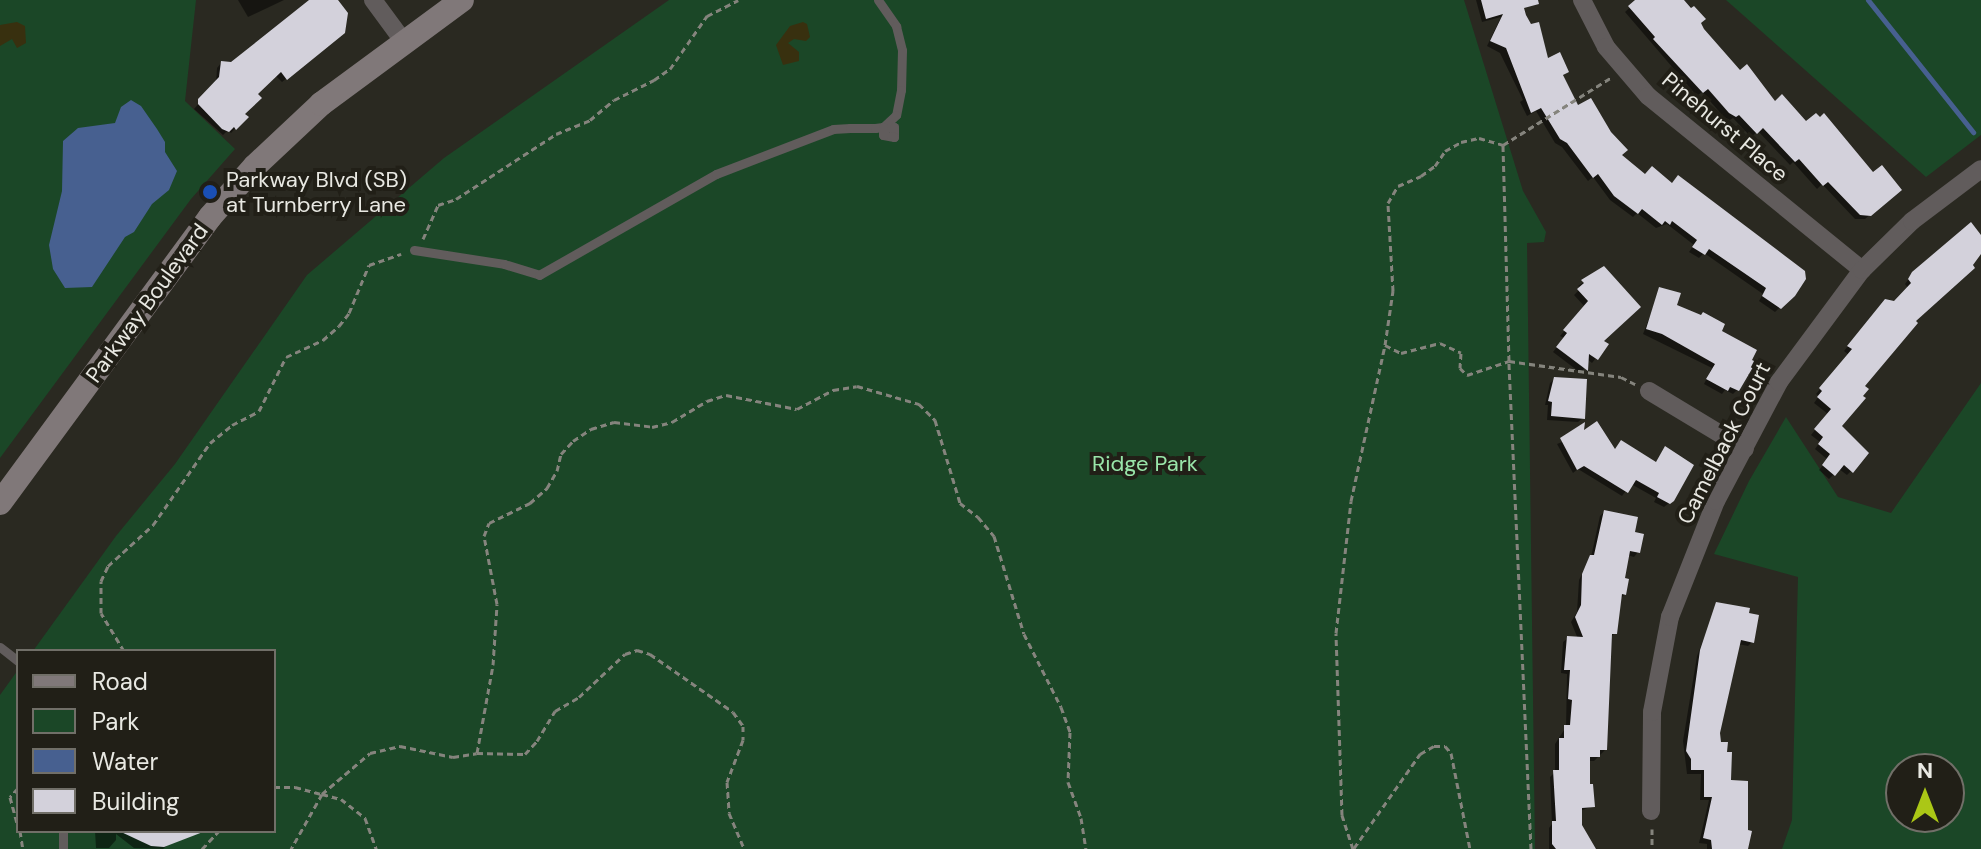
<!DOCTYPE html>
<html>
<head>
<meta charset="utf-8">
<style>
  body { margin:0 }
  #map { position:relative; width:1981px; height:849px; overflow:hidden; background:#2a2921; font-family:"DM Sans",sans-serif }
  div>[style] { position:absolute }
  .green>* { inset:0; background:#1b4727 }
  .sand>* { inset:0; background:#38300f }
  .water>* { inset:0; background:#476090 }
  .shadow>* { inset:0; background:#0007 }
  .stream>* { height:5px; margin:-2.5px; padding:0 2.5px; transform-origin:2.5px; border-radius:2.5px; background:#476090 }
  .building>* { inset:0; background:#d3d1db }
  .path>* { height:3px; margin-top:-1.5px; transform-origin:0; background:repeating-linear-gradient(90deg,#85847d 0 6px,transparent 0 10px) }
  .lane>* { height:9px; margin:-4.5px; padding:0 4.5px; transform-origin:4.5px; border-radius:4.5px; background:#615c5c }
  .street>* { height:18px; margin:-9px; padding:0 9px; transform-origin:9px; border-radius:9px; background:#615c5c }
  .secondary>* { height:24px; margin:-12px; padding:0 12px; transform-origin:12px; border-radius:12px; background:#807879 }
  .dots>* { width:22px; height:22px; translate:-50% -50%; box-sizing:border-box; border:4px solid #211f17; border-radius:50% }
  span { translate:-50% -50%; white-space:nowrap; text-align:center; line-height:1.15; -webkit-text-stroke:8px #211f17; paint-order:stroke }
  .street-label { font-size:22px; color:#e8e8e2 }
  .poi-label { font-size:22px; color:#e8e8e2 }
  .left { translate:0 -50%; text-align:left }
  .park-label { font-size:22px; color:#99e5a9 }
  .legend { position:absolute; left:16px; top:649px; width:260px; height:184px; box-sizing:border-box; background:#211f17; border:2px solid #716f68; margin:0; padding:10px 14px; list-style:none; font-size:24px; color:#e8e8e2 }
  .legend li { display:flex; align-items:center; gap:16px; height:40px }
  .legend b { width:40px; border:2px solid #716f68 }
  .north { position:absolute; left:1885px; top:753px; width:80px; height:80px; box-sizing:border-box; background:#211f17; border:2px solid #716f68; border-radius:50%; rotate:0deg; font-size:22px; font-weight:700; line-height:32px; text-align:center; color:#e8e8e2 }
  .north::after { content:''; display:block; margin:auto; width:28px; height:36px; background:#abc716; clip-path:polygon(50% 0,100% 100%,50% 72%,0 100%) }
</style>
</head>
<body>
<div id="map">
  <div class="green">
    <i style="clip-path:polygon(0 0,196px 0,185px 101px,235px 149px,191px 199px,0 458px)"></i>
    <i style="clip-path:polygon(669px 0,1464px 0,1523px 191px,1546px 232px,1544px 242px,1527px 243px,1535px 849px,0 849px,0 695px,18px 670px,18px 831px,274px 831px,274px 651px,33px 651px,116px 536px,175px 464px,307px 275px,444px 158px)"></i>
    <i style="clip-path:polygon(1726px 0,1981px 0,1981px 135px,1926px 177px)"></i>
    <i style="clip-path:polygon(evenodd,1981px 383px,1981px 849px,1782px 849px,1792px 820px,1798px 577px,1714px 554px,1749px 481px,1786px 417px,1838px 497px,1891px 513px,1981px 383px,1901px 769px,1949px 769px,1949px 817px,1901px 817px,1901px 769px)"></i>
  </div>
  <div class="sand">
    <i style="clip-path:polygon(17px 22px,25px 26px,26px 43px,17px 48px,12px 39px,0 46px,0 25px)"></i>
    <i style="clip-path:polygon(803px 22px,807px 24px,810px 37px,806px 41px,794px 39px,788px 43px,799px 52px,799px 61px,783px 65px,776px 45px,790px 26px)"></i>
  </div>
  <div class="water">
    <i style="clip-path:polygon(131px 100px,141px 106px,157px 129px,165px 142px,165px 152px,177px 171px,169px 190px,152px 204px,134px 232px,125px 237px,92px 287px,65px 288px,53px 269px,49px 245px,62px 191px,63px 141px,78px 128px,115px 123px,121px 107px)"></i>
  </div>
  <div class="shadow">
    <i style="clip-path:polygon(238px 0,284px 0,248px 17px)"></i>
    <i style="clip-path:polygon(325px 0,336px 0,338px 37px,282px 82px,275px 75px,255px 94px,243px 114px,246px 117px,231px 133px,228px 130px,223px 135px,194px 109px,216px 84px,217px 68px,221px 63px,232px 64px)"></i>
    <i style="clip-path:polygon(1476px 0,1520px 0,1546px 61px,1567px 72px,1562px 77px,1577px 108px,1620px 156px,1793px 295px,1775px 312px,1759px 301px,1763px 294px,1704px 253px,1699px 258px,1689px 252px,1694px 245px,1667px 224px,1656px 228px,1637px 213px,1633px 217px,1610px 200px,1593px 177px,1588px 181px,1562px 147px,1555px 143px,1536px 111px,1527px 116px,1520px 102px,1523px 100px,1500px 53px,1487px 46px,1501px 17px,1482px 22px)"></i>
    <i style="clip-path:polygon(1638px 0,1684px 0,1703px 19px,1699px 23px,1740px 73px,1775px 104px,1895px 194px,1865px 219px,1855px 219px,1822px 184px,1817px 189px,1793px 162px,1790px 165px,1758px 131px,1751px 137px,1733px 118px,1730px 120px,1724px 117px,1702px 92px,1697px 96px,1625px 12px)"></i>
    <i style="clip-path:polygon(1981px 238px,1973px 267px,1913px 321px,1862px 386px,1839px 427px,1851px 471px,1847px 475px,1839px 469px,1829px 479px,1819px 470px,1828px 460px,1815px 449px,1820px 442px,1811px 435px,1828px 414px,1814px 403px,1819px 396px,1816px 394px,1849px 355px,1844px 351px,1881px 306px,1894px 304px,1908px 288px,1905px 284px,1913px 273px)"></i>
    <i style="clip-path:polygon(1604px 268px,1596px 358px,1592px 363px,1587px 359px,1582px 374px,1553px 352px,1564px 338px,1560px 336px,1585px 307px,1574px 295px,1581px 288px,1578px 286px)"></i>
    <i style="clip-path:polygon(1660px 290px,1675px 306px,1719px 332px,1737px 390px,1733px 394px,1725px 390px,1722px 394px,1704px 384px,1712px 368px,1643px 334px)"></i>
    <i style="clip-path:polygon(1555px 379px,1583px 418px,1578px 422px,1547px 420px,1548px 405px,1545px 405px,1550px 383px)"></i>
    <i style="clip-path:polygon(1582px 434px,1614px 451px,1617px 447px,1669px 503px,1664px 507px,1654px 502px,1656px 498px,1631px 484px,1622px 496px,1578px 469px,1573px 473px,1557px 444px)"></i>
    <i style="clip-path:polygon(1604px 512px,1632px 534px,1638px 552px,1634px 557px,1627px 555px,1622px 580px,1625px 594px,1620px 599px,1615px 633px,1610px 638px,1605px 750px,1594px 761px,1588px 761px,1588px 786px,1593px 806px,1580px 811px,1580px 826px,1593px 849px,1549px 849px,1549px 828px,1552px 824px,1550px 777px,1555px 772px,1555px 744px,1566px 727px,1567px 674px,1561px 673px,1563px 642px,1568px 638px,1578px 639px,1571px 622px,1577px 612px,1579px 580px,1591px 557px,1600px 516px)"></i>
    <i style="clip-path:polygon(1717px 605px,1752px 642px,1748px 646px,1738px 644px,1718px 733px,1745px 849px,1707px 849px,1707px 844px,1699px 843px,1709px 800px,1700px 800px,1701px 774px,1687px 774px,1683px 741px,1697px 656px)"></i>
    <i style="clip-path:polygon(95px 831px,184px 831px,163px 849px,134px 848px,116px 834px,116px 840px,109px 848px,96px 848px)"></i>
  </div>
  <div class="stream">
    <i style="left:1868px;top:0;width:169px;rotate:51.5deg"></i>
  </div>
  <div class="building">
    <i style="clip-path:polygon(309px 0,338px 0,348px 13px,345px 33px,287px 80px,281px 72px,258px 94px,262px 98px,245px 114px,249px 117px,236px 130px,234px 127px,229px 132px,222px 129px,198px 104px,198px 99px,219px 77px,221px 61px,231px 62px)"></i>
    <i style="clip-path:polygon(1481px 0,1538px 0,1539px 4px,1524px 8px,1526px 15px,1531px 24px,1539px 22px,1548px 58px,1560px 52px,1569px 72px,1563px 75px,1578px 105px,1591px 98px,1611px 132px,1628px 150px,1622px 155px,1645px 174px,1652px 166px,1672px 183px,1678px 175px,1805px 271px,1806px 279px,1795px 296px,1781px 309px,1762px 296px,1766px 288px,1709px 249px,1705px 255px,1692px 247px,1697px 240px,1672px 221px,1670px 225px,1665px 221px,1662px 225px,1642px 209px,1638px 214px,1614px 196px,1598px 174px,1593px 178px,1567px 143px,1560px 139px,1541px 108px,1531px 113px,1506px 48px,1490px 41px,1503px 14px,1486px 19px)"></i>
    <i style="clip-path:polygon(1635px 0,1684px 0,1691px 8px,1694px 6px,1706px 19px,1701px 23px,1704px 29px,1740px 70px,1747px 64px,1775px 101px,1782px 94px,1806px 121px,1816px 113px,1820px 117px,1824px 113px,1873px 172px,1882px 165px,1902px 190px,1871px 216px,1860px 215px,1828px 182px,1823px 186px,1799px 159px,1795px 162px,1763px 128px,1757px 134px,1739px 115px,1736px 117px,1729px 113px,1708px 89px,1703px 93px,1653px 39px,1655px 37px,1628px 6px)"></i>
    <i style="clip-path:polygon(1971px 222px,1981px 235px,1981px 254px,1973px 265px,1975px 268px,1916px 321px,1918px 323px,1865px 386px,1869px 389px,1863px 396px,1866px 398px,1842px 426px,1869px 453px,1853px 473px,1844px 465px,1835px 476px,1822px 465px,1830px 454px,1818px 444px,1823px 437px,1814px 429px,1831px 409px,1817px 397px,1822px 391px,1819px 388px,1852px 349px,1847px 346px,1885px 299px,1894px 301px,1911px 283px,1908px 279px,1912px 272px)"></i>
    <i style="clip-path:polygon(1604px 266px,1641px 307px,1604px 341px,1609px 344px,1598px 360px,1589px 354px,1588px 371px,1556px 347px,1567px 333px,1563px 330px,1588px 301px,1577px 289px,1584px 283px,1581px 280px)"></i>
    <i style="clip-path:polygon(1659px 287px,1681px 293px,1677px 305px,1701px 315px,1703px 312px,1725px 324px,1722px 331px,1757px 350px,1752px 360px,1756px 362px,1739px 391px,1730px 387px,1728px 391px,1706px 379px,1715px 364px,1662px 334px,1646px 329px)"></i>
    <i style="clip-path:polygon(1554px 377px,1587px 379px,1585px 419px,1551px 416px,1552px 402px,1548px 401px)"></i>
    <i style="clip-path:polygon(1597px 421px,1615px 449px,1621px 440px,1656px 462px,1665px 446px,1694px 465px,1674px 501px,1670px 504px,1657px 497px,1659px 493px,1636px 480px,1628px 493px,1584px 466px,1577px 470px,1560px 438px,1585px 422px,1584px 430px)"></i>
    <i style="clip-path:polygon(1604px 510px,1638px 517px,1635px 532px,1644px 534px,1640px 553px,1630px 551px,1625px 578px,1629px 579px,1626px 595px,1622px 594px,1617px 634px,1612px 634px,1607px 750px,1600px 750px,1600px 757px,1590px 757px,1590px 784px,1593px 784px,1595px 807px,1582px 808px,1582px 825px,1596px 849px,1556px 849px,1552px 844px,1552px 821px,1556px 821px,1553px 770px,1559px 770px,1559px 738px,1564px 738px,1564px 725px,1570px 725px,1572px 700px,1568px 699px,1570px 670px,1564px 670px,1567px 636px,1583px 637px,1575px 617px,1581px 605px,1582px 574px,1590px 555px,1594px 555px)"></i>
    <i style="clip-path:polygon(1716px 602px,1750px 608px,1749px 613px,1759px 615px,1754px 643px,1741px 640px,1720px 733px,1721px 742px,1728px 742px,1727px 752px,1732px 752px,1731px 780px,1748px 781px,1748px 830px,1752px 831px,1748px 849px,1712px 849px,1711px 840px,1703px 838px,1712px 797px,1704px 797px,1704px 770px,1691px 770px,1691px 759px,1686px 751px,1700px 650px)"></i>
    <i style="clip-path:polygon(119px 831px,203px 831px,203px 832px,164px 847px,151px 846px)"></i>
  </div>
  <div class="path">
    <i style="left:423px;top:239px;width:37px;rotate:-66deg"></i>
    <i style="left:438px;top:205px;width:19px;rotate:-18deg"></i>
    <i style="left:456px;top:199px;width:119px;rotate:-33deg"></i>
    <i style="left:556px;top:134px;width:37px;rotate:-22deg"></i>
    <i style="left:590px;top:120px;width:31px;rotate:-40deg"></i>
    <i style="left:614px;top:100px;width:45px;rotate:-26.6deg"></i>
    <i style="left:654px;top:80px;width:19px;rotate:-35deg"></i>
    <i style="left:670px;top:69px;width:65px;rotate:-55.1deg"></i>
    <i style="left:707px;top:16px;width:35px;rotate:-27deg"></i>
    <i style="left:1385px;top:345px;width:18px;rotate:27deg"></i>
    <i style="left:1401px;top:353px;width:40px;rotate:-14.4deg"></i>
    <i style="left:1440px;top:343px;width:23px;rotate:25deg"></i>
    <i style="left:1461px;top:353px;width:15px;rotate:94deg"></i>
    <i style="left:1460px;top:368px;width:10px;rotate:45deg"></i>
    <i style="left:1467px;top:375px;width:44px;rotate:-18.4deg"></i>
    <i style="left:1509px;top:361px;width:113px;rotate:8.1deg"></i>
    <i style="left:1621px;top:377px;width:16px;rotate:27deg"></i>
    <i style="left:124px;top:651px;width:44px;rotate:-121.2deg"></i>
    <i style="left:101px;top:613px;width:32px;rotate:-90deg"></i>
    <i style="left:101px;top:581px;width:17px;rotate:-65deg"></i>
    <i style="left:108px;top:566px;width:61px;rotate:-42.3deg"></i>
    <i style="left:153px;top:525px;width:100px;rotate:-55.2deg"></i>
    <i style="left:210px;top:443px;width:28px;rotate:-39deg"></i>
    <i style="left:232px;top:425px;width:30px;rotate:-27deg"></i>
    <i style="left:259px;top:411px;width:60px;rotate:-63.4deg"></i>
    <i style="left:286px;top:357px;width:41px;rotate:-24.7deg"></i>
    <i style="left:323px;top:340px;width:21px;rotate:-41deg"></i>
    <i style="left:339px;top:326px;width:16px;rotate:-52deg"></i>
    <i style="left:349px;top:313px;width:52px;rotate:-67.4deg"></i>
    <i style="left:369px;top:265px;width:34px;rotate:-19deg"></i>
    <i style="left:477px;top:753px;width:48px;rotate:1.2deg"></i>
    <i style="left:525px;top:754px;width:18px;rotate:-47deg"></i>
    <i style="left:537px;top:741px;width:35px;rotate:-59deg"></i>
    <i style="left:555px;top:711px;width:28px;rotate:-30deg"></i>
    <i style="left:579px;top:697px;width:63px;rotate:-43.1deg"></i>
    <i style="left:625px;top:654px;width:13px;rotate:-18deg"></i>
    <i style="left:637px;top:650px;width:14px;rotate:17deg"></i>
    <i style="left:650px;top:654px;width:101px;rotate:34.9deg"></i>
    <i style="left:733px;top:712px;width:17px;rotate:54deg"></i>
    <i style="left:743px;top:726px;width:14px;rotate:90deg"></i>
    <i style="left:743px;top:740px;width:45px;rotate:110.9deg"></i>
    <i style="left:727px;top:782px;width:31px;rotate:86deg"></i>
    <i style="left:729px;top:813px;width:39px;rotate:67deg"></i>
    <i style="left:274px;top:787px;width:21px"></i>
    <i style="left:295px;top:787px;width:28px;rotate:15deg"></i>
    <i style="left:322px;top:794px;width:63px;rotate:119.4deg"></i>
    <i style="left:18px;top:788px;width:12px;rotate:132deg"></i>
    <i style="left:10px;top:797px;width:30px;rotate:75deg"></i>
    <i style="left:322px;top:794px;width:63px;rotate:-40.5deg"></i>
    <i style="left:370px;top:753px;width:31px;rotate:-13deg"></i>
    <i style="left:400px;top:746px;width:54px;rotate:11.7deg"></i>
    <i style="left:453px;top:757px;width:24px;rotate:-9deg"></i>
    <i style="left:477px;top:753px;width:89px;rotate:-79.7deg"></i>
    <i style="left:493px;top:665px;width:61px;rotate:-86.2deg"></i>
    <i style="left:497px;top:604px;width:69px;rotate:-100.8deg"></i>
    <i style="left:484px;top:536px;width:14px;rotate:-69deg"></i>
    <i style="left:489px;top:523px;width:46px;rotate:-26deg"></i>
    <i style="left:530px;top:503px;width:23px;rotate:-41deg"></i>
    <i style="left:547px;top:488px;width:20px;rotate:-60deg"></i>
    <i style="left:557px;top:471px;width:17px;rotate:-77deg"></i>
    <i style="left:561px;top:454px;width:18px;rotate:-47deg"></i>
    <i style="left:573px;top:441px;width:22px;rotate:-34deg"></i>
    <i style="left:591px;top:429px;width:24px;rotate:-17deg"></i>
    <i style="left:614px;top:422px;width:38px;rotate:7deg"></i>
    <i style="left:652px;top:427px;width:21px;rotate:-14deg"></i>
    <i style="left:672px;top:422px;width:41px;rotate:-31deg"></i>
    <i style="left:707px;top:401px;width:20px;rotate:-18deg"></i>
    <i style="left:726px;top:395px;width:72px;rotate:11.2deg"></i>
    <i style="left:797px;top:409px;width:41px;rotate:-27.8deg"></i>
    <i style="left:833px;top:390px;width:24px;rotate:-9deg"></i>
    <i style="left:857px;top:386px;width:65px;rotate:16.2deg"></i>
    <i style="left:919px;top:404px;width:23px;rotate:45deg"></i>
    <i style="left:935px;top:420px;width:87px;rotate:73.2deg"></i>
    <i style="left:960px;top:503px;width:23px;rotate:38deg"></i>
    <i style="left:978px;top:517px;width:25px;rotate:50deg"></i>
    <i style="left:994px;top:536px;width:102px;rotate:73deg"></i>
    <i style="left:1024px;top:634px;width:82px;rotate:63.1deg"></i>
    <i style="left:1061px;top:707px;width:27px;rotate:70deg"></i>
    <i style="left:1070px;top:732px;width:50px;rotate:92.3deg"></i>
    <i style="left:1068px;top:782px;width:38px;rotate:70deg"></i>
    <i style="left:1081px;top:818px;width:31px;rotate:81deg"></i>
    <i style="left:322px;top:794px;width:20px;rotate:15deg"></i>
    <i style="left:341px;top:799px;width:31px;rotate:38deg"></i>
    <i style="left:365px;top:818px;width:33px;rotate:70deg"></i>
    <i style="left:1652px;top:829px;width:20px;rotate:90deg"></i>
    <i style="left:20px;top:831px;width:18px;rotate:81deg"></i>
    <i style="left:1354px;top:848px;width:115px;rotate:-54.9deg"></i>
    <i style="left:1420px;top:754px;width:16px;rotate:-30deg"></i>
    <i style="left:1434px;top:746px;width:11px"></i>
    <i style="left:1445px;top:746px;width:9px;rotate:49deg"></i>
    <i style="left:1451px;top:753px;width:98px;rotate:78.8deg"></i>
    <i style="left:202px;top:849px;width:25px;rotate:-47deg"></i>
    <i style="left:1353px;top:849px;width:36px;rotate:-108deg"></i>
    <i style="left:1342px;top:815px;width:182px;rotate:-91.9deg"></i>
    <i style="left:1336px;top:633px;width:133px;rotate:-83.5deg"></i>
    <i style="left:1351px;top:501px;width:160px;rotate:-77.7deg"></i>
    <i style="left:1385px;top:345px;width:55px;rotate:-81.6deg"></i>
    <i style="left:1393px;top:291px;width:88px;rotate:-93.3deg"></i>
    <i style="left:1388px;top:203px;width:20px;rotate:-60deg"></i>
    <i style="left:1398px;top:186px;width:25px;rotate:-23deg"></i>
    <i style="left:1421px;top:176px;width:17px;rotate:-36deg"></i>
    <i style="left:1435px;top:166px;width:18px;rotate:-56deg"></i>
    <i style="left:1445px;top:151px;width:18px;rotate:-29deg"></i>
    <i style="left:1461px;top:142px;width:18px;rotate:-13deg"></i>
    <i style="left:1479px;top:138px;width:25px;rotate:16deg"></i>
    <i style="left:1531px;top:849px;width:488px;rotate:-92.6deg"></i>
    <i style="left:1509px;top:361px;width:216px;rotate:-91.6deg"></i>
    <i style="left:1503px;top:145px;width:128px;rotate:-32deg"></i>
  </div>
  <div class="lane">
    <i style="left:878px;top:0;width:32px;rotate:55deg"></i>
    <i style="left:896px;top:26px;width:25px;rotate:76deg"></i>
    <i style="left:902px;top:50px;width:40px;rotate:91.4deg"></i>
    <i style="left:901px;top:90px;width:25px;rotate:101deg"></i>
    <i style="left:896px;top:115px;width:18px;rotate:137deg"></i>
    <i style="left:414px;top:250px;width:91px;rotate:8.8deg"></i>
    <i style="left:504px;top:264px;width:37px;rotate:17deg"></i>
    <i style="left:539px;top:275px;width:204px;rotate:-29.7deg"></i>
    <i style="left:716px;top:174px;width:125px;rotate:-21deg"></i>
    <i style="left:833px;top:129px;width:17px;rotate:-3deg"></i>
    <i style="left:850px;top:128px;width:25px"></i>
    <i style="left:875px;top:128px;width:8px;rotate:-7deg"></i>
    <i style="left:883px;top:127px;width:11px"></i>
    <i style="left:894px;top:127px;width:10px;rotate:90deg"></i>
    <i style="left:894px;top:137px;width:11px;rotate:-170deg"></i>
    <i style="left:883px;top:135px;width:8px;rotate:-90deg"></i>
    <i style="left:0;top:647px;width:23px;rotate:38deg"></i>
    <i style="left:63px;top:831px;width:18px;rotate:90deg"></i>
  </div>
  <div class="street">
    <i style="left:373px;top:0;width:52px;rotate:53.6deg"></i>
    <i style="left:1582px;top:0;width:53px;rotate:62.9deg"></i>
    <i style="left:1606px;top:47px;width:65px;rotate:49.4deg"></i>
    <i style="left:1648px;top:96px;width:276px;rotate:39.1deg"></i>
    <i style="left:1649px;top:391px;width:112px;rotate:31.1deg"></i>
    <i style="left:1651px;top:811px;width:99px;rotate:-89.4deg"></i>
    <i style="left:1652px;top:712px;width:97px;rotate:-79.3deg"></i>
    <i style="left:1670px;top:617px;width:125px;rotate:-68.4deg"></i>
    <i style="left:1716px;top:501px;width:135px;rotate:-62.1deg"></i>
    <i style="left:1779px;top:382px;width:139px;rotate:-53.5deg"></i>
    <i style="left:1862px;top:270px;width:70px;rotate:-44.4deg"></i>
    <i style="left:1912px;top:221px;width:86px;rotate:-37deg"></i>
  </div>
  <div class="secondary">
    <i style="left:0;top:503px;width:355px;rotate:-53.7deg"></i>
    <i style="left:210px;top:217px;width:68px;rotate:-48.6deg"></i>
    <i style="left:255px;top:166px;width:91px;rotate:-43.2deg"></i>
    <i style="left:321px;top:104px;width:175px;rotate:-36.4deg"></i>
  </div>
  <div class="dots">
    <i style="left:210px;top:192px;background:#1a4fb4"></i>
  </div>
  <div class="street-label">
    <span style="left:1725px;top:127px;rotate:40deg">Pinehurst Place</span>
    <span style="left:147px;top:303px;rotate:-54deg">Parkway Boulevard</span>
    <span style="left:1724px;top:443px;rotate:-63deg">Camelback Court</span>
  </div>
  <div class="poi-label">
    <span class="left" style="left:226px;top:192px">Parkway Blvd (SB)<br>at Turnberry Lane</span>
  </div>
  <div class="park-label">
    <span style="left:1145px;top:464px">Ridge Park</span>
  </div>
  <ul class="legend">
  <li><b style="height:10px;background:#807879"></b>Road</li>
  <li><b style="height:22px;background:#1b4727"></b>Park</li>
  <li><b style="height:22px;background:#476090"></b>Water</li>
  <li><b style="height:22px;background:#d3d1db"></b>Building</li>
  </ul>
  <div class="north">N</div>
</div>
</body>
</html>
